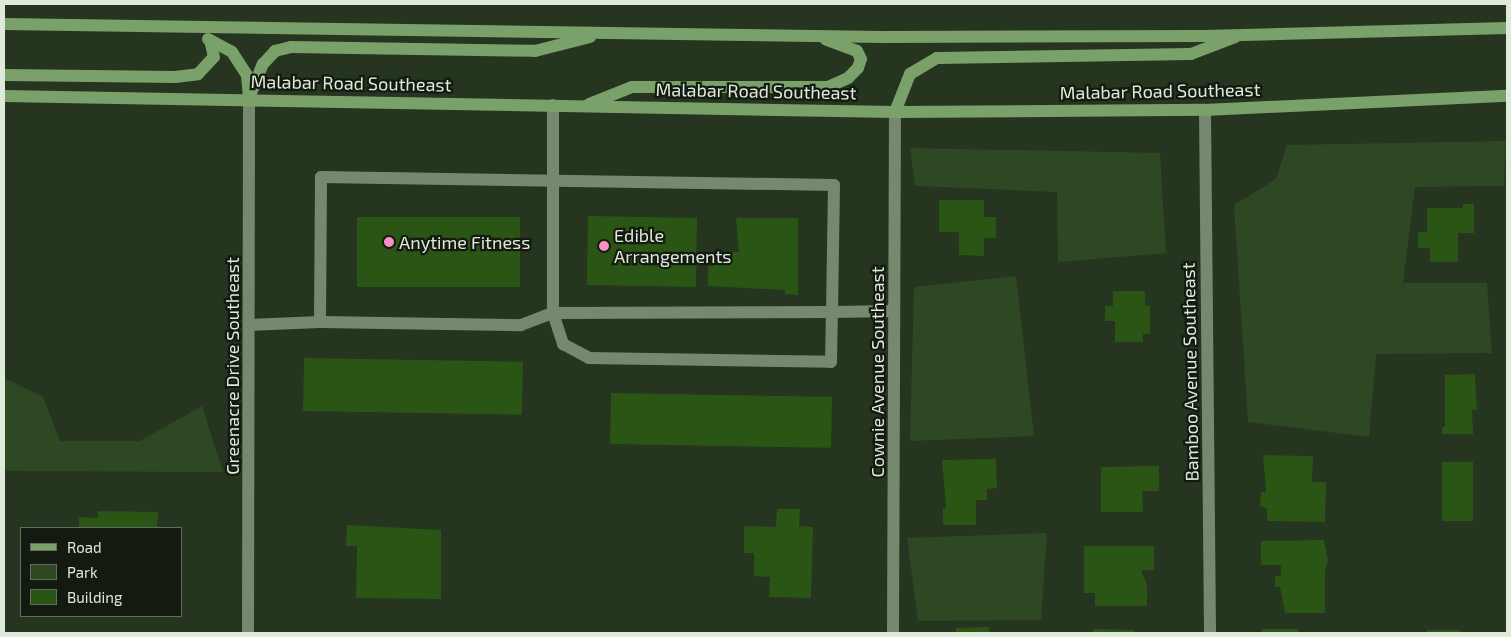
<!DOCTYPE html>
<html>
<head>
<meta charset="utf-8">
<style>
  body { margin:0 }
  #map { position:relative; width:1511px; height:637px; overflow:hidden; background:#25351f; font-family:"Exo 2",sans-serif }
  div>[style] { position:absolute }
  .green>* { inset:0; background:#2f4824 }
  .building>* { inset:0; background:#2b5515; transform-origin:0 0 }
  .minor>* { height:12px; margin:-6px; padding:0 6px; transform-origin:6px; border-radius:6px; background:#76896f }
  .major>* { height:12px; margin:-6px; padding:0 6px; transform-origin:6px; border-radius:6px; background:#7aa169 }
  .dots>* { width:14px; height:14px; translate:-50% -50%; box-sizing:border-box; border:2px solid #131a10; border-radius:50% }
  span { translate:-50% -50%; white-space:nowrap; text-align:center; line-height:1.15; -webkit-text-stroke:4.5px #131a10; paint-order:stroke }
  .street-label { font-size:18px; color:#dfeadb }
  .poi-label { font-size:18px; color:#dfeadb }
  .left { translate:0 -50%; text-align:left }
  .frame { position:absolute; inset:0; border:5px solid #dfeadb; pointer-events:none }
  .legend { position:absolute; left:20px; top:527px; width:162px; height:90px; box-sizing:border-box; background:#131a10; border:1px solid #656d61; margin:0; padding:6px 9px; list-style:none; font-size:15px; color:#dfeadb }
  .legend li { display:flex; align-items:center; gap:10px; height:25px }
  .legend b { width:25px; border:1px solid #656d61 }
</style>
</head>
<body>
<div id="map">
  <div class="green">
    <i style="clip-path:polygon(1506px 141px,1504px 186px,1415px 187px,1403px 283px,1487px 283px,1492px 353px,1376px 354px,1369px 437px,1248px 422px,1234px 205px,1276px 179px,1287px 145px)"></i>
    <i style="clip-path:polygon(910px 148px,1160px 153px,1166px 253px,1058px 262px,1057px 192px,915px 186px)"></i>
    <i style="clip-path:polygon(1016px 276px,1034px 436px,910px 441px,914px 287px)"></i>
    <i style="clip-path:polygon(4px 378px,43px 397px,60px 441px,140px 441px,202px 406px,223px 472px,4px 471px)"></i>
    <i style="clip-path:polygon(1047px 533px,1041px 620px,918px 621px,907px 538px)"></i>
  </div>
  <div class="building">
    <i style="clip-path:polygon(939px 200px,984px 200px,984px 217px,996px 217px,996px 238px,984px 238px,984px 256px,959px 255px,959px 232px,939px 232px)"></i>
    <i style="clip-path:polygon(1463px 204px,1474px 204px,1474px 233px,1458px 233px,1458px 262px,1430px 262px,1430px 248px,1418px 248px,1418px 232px,1427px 232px,1427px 208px,1463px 208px)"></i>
    <i style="left:588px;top:216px;width:109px;height:69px;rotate:1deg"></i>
    <i style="left:357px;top:217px;width:163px;height:70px"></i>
    <i style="clip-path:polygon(736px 218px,798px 218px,798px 295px,785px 294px,785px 290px,708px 286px,708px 252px,739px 252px)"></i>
    <i style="clip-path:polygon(1113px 291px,1145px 291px,1145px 306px,1150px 306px,1150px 334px,1143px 334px,1143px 342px,1115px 342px,1115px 321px,1105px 321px,1105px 306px,1113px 306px)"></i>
    <i style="left:304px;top:358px;width:219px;height:53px;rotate:1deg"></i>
    <i style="clip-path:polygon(1475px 374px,1477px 410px,1472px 410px,1473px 434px,1442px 434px,1442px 427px,1445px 427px,1445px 375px)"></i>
    <i style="left:611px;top:393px;width:221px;height:51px;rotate:1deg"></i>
    <i style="clip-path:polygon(1263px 455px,1313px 456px,1312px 482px,1326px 482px,1325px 522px,1267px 521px,1267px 508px,1260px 507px,1261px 492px,1266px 492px)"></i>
    <i style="clip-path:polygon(996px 459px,997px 488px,987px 489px,987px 500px,976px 500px,976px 525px,943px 525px,943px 508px,946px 508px,942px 460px)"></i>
    <i style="left:1442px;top:462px;width:31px;height:59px"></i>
    <i style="clip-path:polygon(1159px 466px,1159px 491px,1142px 491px,1143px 512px,1101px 512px,1101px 467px)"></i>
    <i style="clip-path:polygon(777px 509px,800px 509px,799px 526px,813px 527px,811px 598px,769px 597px,770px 577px,754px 576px,754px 553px,744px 553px,744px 526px,776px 527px)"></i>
    <i style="clip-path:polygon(98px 511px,158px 512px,157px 528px,79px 528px,79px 517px,98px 518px)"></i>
    <i style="clip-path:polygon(347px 525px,441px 530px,441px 599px,356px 598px,357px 546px,346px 546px)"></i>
    <i style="clip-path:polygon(1324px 540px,1328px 560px,1325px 571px,1325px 613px,1285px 613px,1280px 587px,1275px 587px,1275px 576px,1281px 576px,1281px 565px,1261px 565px,1261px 541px)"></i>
    <i style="clip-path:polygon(1084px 546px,1154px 546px,1154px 570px,1141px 570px,1147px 585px,1147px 606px,1095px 606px,1095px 593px,1084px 593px)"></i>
    <i style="clip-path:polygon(989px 627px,989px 633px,956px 633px,956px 628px)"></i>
    <i style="clip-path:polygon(1093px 629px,1134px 630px,1133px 633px,1093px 633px)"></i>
    <i style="left:1262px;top:629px;width:36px;height:4px"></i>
    <i style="left:1427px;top:630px;width:33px;height:3px"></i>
  </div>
  <div class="minor">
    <i style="left:1205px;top:110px;width:523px;rotate:89.45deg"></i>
    <i style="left:320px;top:322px;width:201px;rotate:0.9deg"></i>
    <i style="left:521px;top:325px;width:34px;rotate:-21deg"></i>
    <i style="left:553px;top:313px;width:33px;rotate:72deg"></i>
    <i style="left:563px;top:344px;width:30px;rotate:28deg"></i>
    <i style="left:589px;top:358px;width:242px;rotate:0.9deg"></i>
    <i style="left:831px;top:362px;width:50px;rotate:-88.9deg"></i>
    <i style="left:832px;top:312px;width:279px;rotate:179.8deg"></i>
    <i style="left:553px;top:313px;width:208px;rotate:-90deg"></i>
    <i style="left:251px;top:325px;width:69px;rotate:-2.5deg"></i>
    <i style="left:320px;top:322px;width:145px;rotate:-89.6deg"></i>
    <i style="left:321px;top:177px;width:513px;rotate:0.89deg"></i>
    <i style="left:834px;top:185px;width:127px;rotate:90.9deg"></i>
    <i style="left:832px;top:312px;width:62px;rotate:-0.9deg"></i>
    <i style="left:248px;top:633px;width:535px;rotate:-89.89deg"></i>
    <i style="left:893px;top:633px;width:521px;rotate:-89.78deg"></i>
  </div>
  <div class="major">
    <i style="left:4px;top:24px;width:879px;rotate:0.85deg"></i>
    <i style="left:883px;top:37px;width:321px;rotate:-0.2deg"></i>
    <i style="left:1204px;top:36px;width:303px;rotate:-1.5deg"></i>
    <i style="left:208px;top:39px;width:27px;rotate:28deg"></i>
    <i style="left:232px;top:52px;width:27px;rotate:57deg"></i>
    <i style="left:247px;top:75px;width:21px;rotate:85deg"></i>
    <i style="left:4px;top:75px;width:171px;rotate:0.7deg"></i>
    <i style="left:175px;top:77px;width:23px;rotate:-7deg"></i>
    <i style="left:198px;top:74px;width:23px;rotate:-47deg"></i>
    <i style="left:214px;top:57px;width:17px;rotate:-103deg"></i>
    <i style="left:4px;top:96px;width:891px;rotate:1.03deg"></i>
    <i style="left:895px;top:112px;width:310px;rotate:-0.4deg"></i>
    <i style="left:1205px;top:110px;width:302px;rotate:-2.7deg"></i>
    <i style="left:249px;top:98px;width:37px;rotate:-68deg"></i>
    <i style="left:263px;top:64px;width:18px;rotate:-47deg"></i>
    <i style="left:275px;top:51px;width:16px;rotate:-14deg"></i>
    <i style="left:291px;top:47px;width:244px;rotate:0.9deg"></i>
    <i style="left:535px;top:51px;width:57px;rotate:-14.3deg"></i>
    <i style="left:589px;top:104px;width:46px;rotate:-21.6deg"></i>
    <i style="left:632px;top:87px;width:196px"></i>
    <i style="left:828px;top:87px;width:22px;rotate:-24deg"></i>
    <i style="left:848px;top:78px;width:14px;rotate:-45deg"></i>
    <i style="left:858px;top:68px;width:9px;rotate:-72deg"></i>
    <i style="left:861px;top:59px;width:9px;rotate:-117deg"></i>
    <i style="left:857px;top:51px;width:33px;rotate:-160deg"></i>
    <i style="left:895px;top:112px;width:41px;rotate:-68.5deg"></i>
    <i style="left:910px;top:74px;width:31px;rotate:-31deg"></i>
    <i style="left:937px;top:58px;width:254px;rotate:-0.9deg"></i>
    <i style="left:1191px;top:54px;width:47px;rotate:-21.1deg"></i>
  </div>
  <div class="dots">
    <i style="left:389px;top:242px;background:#f98fc9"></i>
    <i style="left:604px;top:246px;background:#f98fc9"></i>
  </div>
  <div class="street-label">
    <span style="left:351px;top:83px;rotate:1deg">Malabar Road Southeast</span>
    <span style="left:756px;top:91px;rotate:1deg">Malabar Road Southeast</span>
    <span style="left:1160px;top:91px;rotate:-1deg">Malabar Road Southeast</span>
    <span style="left:232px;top:366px;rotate:-90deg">Greenacre Drive Southeast</span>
    <span style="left:877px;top:372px;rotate:-90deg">Cownie Avenue Southeast</span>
    <span style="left:1190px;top:372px;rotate:-91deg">Bamboo Avenue Southeast</span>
  </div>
  <div class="poi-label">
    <span class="left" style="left:614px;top:246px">Edible<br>Arrangements</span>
    <span class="left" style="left:399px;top:242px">Anytime Fitness</span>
  </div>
  <div class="frame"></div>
  <ul class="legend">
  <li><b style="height:6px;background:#7aa169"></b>Road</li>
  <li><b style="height:14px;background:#2f4824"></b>Park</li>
  <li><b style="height:14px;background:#2b5515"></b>Building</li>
  </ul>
</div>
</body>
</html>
